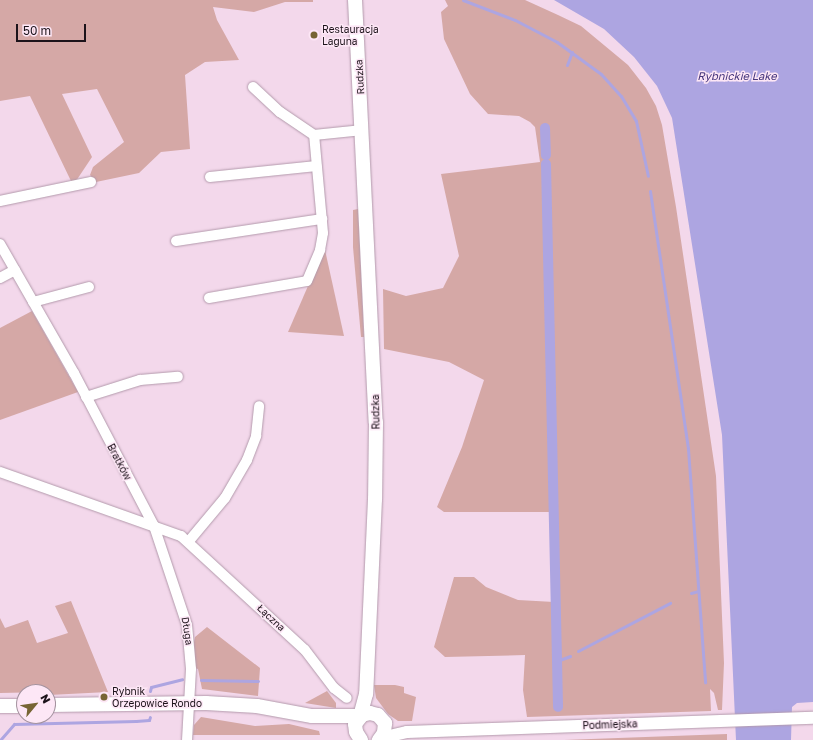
<!DOCTYPE html>
<html>
<head>
<meta charset="utf-8">
<style>
  body { margin:0 }
  #map { position:relative; width:813px; height:740px; overflow:hidden; background:#f3d8eb; font-family:"Golos Text",sans-serif }
  div>[style] { position:absolute }
  .green>* { inset:0; background:#d5a8a6 }
  .water>* { inset:0; background:#ada5e1 }
  .stream>* { height:3px; margin:-1.5px; padding:0 1.5px; transform-origin:1.5px; border-radius:1.5px; background:#ada5e1 }
  .canal>* { height:10px; margin:-5px; padding:0 5px; transform-origin:5px; border-radius:5px; background:#ada5e1 }
  .roads { filter:drop-shadow(0 0 1px #b39aac) drop-shadow(0 0 1px #b39aac) }
  .minor>* { height:10px; margin:-5px; padding:0 5px; transform-origin:5px; border-radius:5px; background:#fff }
  .tertiary>* { height:12px; margin:-6px; padding:0 6px; transform-origin:6px; border-radius:6px; background:#fff }
  .secondary>* { height:14px; margin:-7px; padding:0 7px; transform-origin:7px; border-radius:7px; background:#fff }
  .dots>* { width:11px; height:11px; translate:-50% -50%; box-sizing:border-box; border:2px solid #fde7f6; border-radius:50% }
  span { translate:-50% -50%; white-space:nowrap; text-align:center; line-height:1.15; -webkit-text-stroke:3px #fde7f6; paint-order:stroke }
  .poi-label { font-size:10px; color:#1c131a }
  .left { translate:0 -50%; text-align:left }
  .street-label { font-size:10px; color:#1c131a }
  .water-label { font-size:11px; color:#46367c; font-style:italic }
  .north { position:absolute; left:16px; top:684px; width:40px; height:40px; box-sizing:border-box; background:#fde7f6; border:1px solid #a3929e; border-radius:50%; rotate:61deg; font-size:11px; font-weight:700; line-height:16px; text-align:center; color:#1c131a }
  .north::after { content:''; display:block; margin:auto; width:14px; height:18px; background:#776534; clip-path:polygon(50% 0,100% 100%,50% 72%,0 100%) }
  .scale { position:absolute; left:16px; top:24px; width:70px; height:18px; box-sizing:border-box; border:2px solid #1c131a; border-top:0; padding-left:5px; font-size:12px; line-height:14px; white-space:nowrap; color:#1c131a; -webkit-text-stroke:3px #fde7f6; paint-order:stroke }
</style>
</head>
<body>
<div id="map">
  <div class="green">
    <i style="clip-path:polygon(0 0,313px 0,313px 2px,285px 2px,254px 12px,213px 7px,217px 20px,239px 60px,205px 62px,185px 75px,190px 149px,161px 152px,139px 173px,96px 182px,90px 175px,93px 167px,124px 142px,97px 89px,62px 94px,92px 157px,76px 181px,71px 181px,30px 96px,0 101px)"></i>
    <i style="clip-path:polygon(445px 0,525px 0,558px 15px,581px 26px,628px 65px,646px 88px,656px 106px,662px 125px,676px 207px,716px 476px,724px 663px,722px 710px,718px 710px,714px 693px,710px 689px,711px 711px,527px 717px,523px 690px,525px 655px,445px 657px,434px 647px,454px 577px,474px 577px,486px 587px,518px 600px,554px 602px,551px 512px,444px 512px,437px 507px,462px 447px,484px 380px,449px 362px,384px 349px,383px 289px,406px 296px,443px 288px,459px 256px,441px 174px,540px 162px,535px 127px,530px 122px,519px 116px,488px 114px,470px 94px,444px 39px,441px 12px,448px 6px)"></i>
    <i style="clip-path:polygon(358px 209px,364px 337px,361px 337px,353px 247px,353px 210px)"></i>
    <i style="clip-path:polygon(325px 250px,344px 336px,288px 332px,308px 286px)"></i>
    <i style="clip-path:polygon(32px 311px,78px 392px,0 420px,0 328px)"></i>
    <i style="clip-path:polygon(71px 601px,108px 692px,49px 695px,48px 692px,0 693px,0 618px,5px 628px,28px 620px,37px 643px,68px 633px,55px 606px)"></i>
    <i style="clip-path:polygon(207px 627px,260px 668px,258px 696px,202px 689px,198px 669px,195px 668px,194px 642px,195px 637px)"></i>
    <i style="clip-path:polygon(374px 685px,395px 685px,404px 687px,404px 693px,416px 697px,412px 721px,398px 721px,388px 714px,376px 698px)"></i>
    <i style="clip-path:polygon(327px 691px,336px 703px,336px 708px,305px 703px)"></i>
    <i style="clip-path:polygon(201px 717px,255px 726px,289px 724px,319px 731px,320px 735px,193px 735px,194px 725px)"></i>
    <i style="clip-path:polygon(727px 734px,727px 740px,455px 740px,564px 740px)"></i>
  </div>
  <div class="water">
    <i style="clip-path:polygon(554px 0,813px 0,813px 702px,797px 703px,792px 707px,791px 740px,736px 740px,722px 435px,672px 118px,657px 86px,634px 57px,604px 29px)"></i>
  </div>
  <div class="stream">
    <i style="left:463px;top:0;width:56px;rotate:21deg"></i>
    <i style="left:515px;top:20px;width:47px;rotate:27.6deg"></i>
    <i style="left:557px;top:42px;width:54px;rotate:36deg"></i>
    <i style="left:601px;top:74px;width:30px;rotate:48deg"></i>
    <i style="left:621px;top:96px;width:29px;rotate:59deg"></i>
    <i style="left:636px;top:121px;width:56px;rotate:77.7deg"></i>
    <i style="left:567px;top:65px;width:14px;rotate:-69deg"></i>
    <i style="left:650px;top:191px;width:261px;rotate:81.6deg"></i>
    <i style="left:688px;top:449px;width:234px;rotate:85.8deg"></i>
    <i style="left:691px;top:593px;width:7px;rotate:-16deg"></i>
    <i style="left:578px;top:651px;width:104px;rotate:-27.6deg"></i>
    <i style="left:557px;top:661px;width:14px;rotate:-21deg"></i>
    <i style="left:201px;top:680px;width:57px;rotate:1deg"></i>
    <i style="left:150px;top:691px;width:4px;rotate:-76deg"></i>
    <i style="left:151px;top:687px;width:32px;rotate:-14deg"></i>
    <i style="left:1px;top:739px;width:20px;rotate:-49deg"></i>
    <i style="left:14px;top:724px;width:122px;rotate:-1.4deg"></i>
    <i style="left:136px;top:721px;width:13px;rotate:-4deg"></i>
    <i style="left:149px;top:720px;width:3px;rotate:-72deg"></i>
  </div>
  <div class="canal">
    <i style="left:545px;top:128px;width:27px;rotate:88deg"></i>
    <i style="left:546px;top:164px;width:543px;rotate:88.73deg"></i>
  </div>
  <div class="roads">
    <div class="minor">
      <i style="left:253px;top:87px;width:37px;rotate:43deg"></i>
      <i style="left:280px;top:112px;width:41px;rotate:34.1deg"></i>
      <i style="left:210px;top:177px;width:107px;rotate:-5.9deg"></i>
      <i style="left:0;top:201px;width:93px;rotate:-11.8deg"></i>
      <i style="left:176px;top:241px;width:148px;rotate:-8.6deg"></i>
      <i style="left:0;top:244px;width:149px;rotate:60.2deg"></i>
      <i style="left:74px;top:373px;width:173px;rotate:62.4deg"></i>
      <i style="left:154px;top:526px;width:104px;rotate:71.6deg"></i>
      <i style="left:187px;top:625px;width:44px;rotate:84.8deg"></i>
      <i style="left:191px;top:669px;width:71px;rotate:93.2deg"></i>
      <i style="left:0;top:278px;width:17px;rotate:-28deg"></i>
      <i style="left:209px;top:298px;width:99px;rotate:-9.8deg"></i>
      <i style="left:307px;top:281px;width:34px;rotate:-67deg"></i>
      <i style="left:320px;top:250px;width:17px;rotate:-80deg"></i>
      <i style="left:323px;top:233px;width:98px;rotate:-95.2deg"></i>
      <i style="left:314px;top:135px;width:49px;rotate:-5.8deg"></i>
      <i style="left:33px;top:302px;width:58px;rotate:-15deg"></i>
      <i style="left:86px;top:397px;width:57px;rotate:-17.5deg"></i>
      <i style="left:140px;top:380px;width:38px;rotate:-5deg"></i>
      <i style="left:0;top:472px;width:192px;rotate:19.5deg"></i>
      <i style="left:181px;top:536px;width:168px;rotate:42.6deg"></i>
      <i style="left:305px;top:650px;width:48px;rotate:52.7deg"></i>
      <i style="left:334px;top:688px;width:16px;rotate:38deg"></i>
      <i style="left:189px;top:541px;width:56px;rotate:-50.1deg"></i>
      <i style="left:225px;top:498px;width:44px;rotate:-59.9deg"></i>
      <i style="left:247px;top:460px;width:26px;rotate:-69deg"></i>
      <i style="left:256px;top:436px;width:30px;rotate:-84deg"></i>
    </div>
    <div class="tertiary">
      <i style="left:381px;top:738px;width:27px;rotate:-13deg"></i>
      <i style="left:407px;top:732px;width:406px;rotate:-2deg"></i>
    </div>
    <div class="secondary">
      <i style="left:355px;top:0;width:423px;rotate:87.2deg"></i>
      <i style="left:376px;top:422px;width:77px;rotate:90.7deg"></i>
      <i style="left:375px;top:499px;width:195px;rotate:92.6deg"></i>
      <i style="left:366px;top:694px;width:23px;rotate:105deg"></i>
      <i style="left:48px;top:705px;width:158px;rotate:-0.7deg"></i>
      <i style="left:206px;top:703px;width:51px;rotate:3.4deg"></i>
      <i style="left:257px;top:706px;width:56px;rotate:10.3deg"></i>
      <i style="left:312px;top:716px;width:48px"></i>
      <i style="left:0;top:706px;width:24px"></i>
      <i style="left:361px;top:740px;width:9px;rotate:-122deg"></i>
      <i style="left:356px;top:732px;width:8px;rotate:-97deg"></i>
      <i style="left:355px;top:724px;width:11px;rotate:-52deg"></i>
      <i style="left:362px;top:715px;width:8px;rotate:-14deg"></i>
      <i style="left:370px;top:713px;width:8px;rotate:14deg"></i>
      <i style="left:378px;top:715px;width:11px;rotate:49deg"></i>
      <i style="left:385px;top:723px;width:10px;rotate:96deg"></i>
      <i style="left:384px;top:733px;width:9px;rotate:126deg"></i>
    </div>
  </div>
  <div class="dots">
    <i style="left:314px;top:35px;background:#776534"></i>
    <i style="left:104px;top:697px;background:#776534"></i>
  </div>
  <div class="poi-label">
    <span class="left" style="left:322px;top:35px">Restauracja<br>Laguna</span>
    <span class="left" style="left:112px;top:697px">Rybnik<br>Orzepowice Rondo</span>
  </div>
  <div class="street-label">
    <span style="left:360px;top:77px;rotate:-93deg">Rudzka</span>
    <span style="left:376px;top:412px;rotate:-91deg">Rudzka</span>
    <span style="left:119px;top:462px;rotate:62deg">Bratków</span>
    <span style="left:271px;top:618px;rotate:43deg">Łączna</span>
    <span style="left:187px;top:631px;rotate:81deg">Długa</span>
    <span style="left:610px;top:725px;rotate:-2deg">Podmiejska</span>
  </div>
  <div class="water-label">
    <span style="left:737px;top:76px">Rybnickie Lake</span>
  </div>
  <div class="north">N</div>
  <div class="scale">50 m</div>
</div>
</body>
</html>
